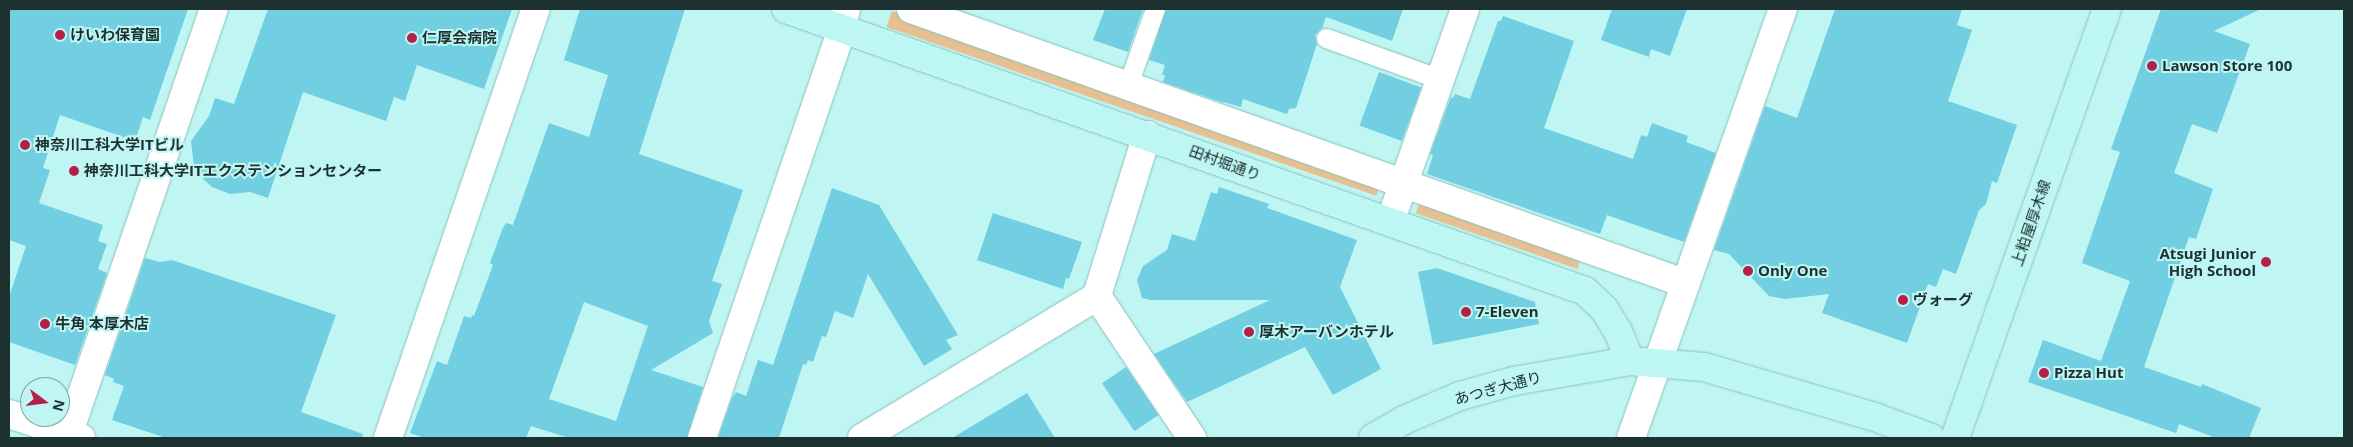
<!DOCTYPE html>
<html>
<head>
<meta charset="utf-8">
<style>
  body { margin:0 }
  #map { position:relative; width:2353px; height:447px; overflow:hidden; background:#bff5f2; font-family:"Open Sans","Noto Sans JP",sans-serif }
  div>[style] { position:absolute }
  .green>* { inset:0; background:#e7c091; transform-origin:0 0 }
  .building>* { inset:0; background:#71cfe1; transform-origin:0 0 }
  .roads { filter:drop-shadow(0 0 1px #8cc1be) drop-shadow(0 0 1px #8cc1be) }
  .lane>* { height:19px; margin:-9.5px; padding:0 9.5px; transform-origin:9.5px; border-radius:9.5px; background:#fff }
  .street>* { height:28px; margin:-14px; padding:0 14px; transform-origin:14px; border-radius:14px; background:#fff }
  .secondary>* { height:28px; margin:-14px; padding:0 14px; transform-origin:14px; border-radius:14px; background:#bef6f4 }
  .dots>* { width:14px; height:14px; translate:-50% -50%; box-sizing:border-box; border:2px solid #bff5f2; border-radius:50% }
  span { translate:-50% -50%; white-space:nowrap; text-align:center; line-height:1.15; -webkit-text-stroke:4px #bff5f2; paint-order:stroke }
  .poi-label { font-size:15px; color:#1c3130; font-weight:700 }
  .left { translate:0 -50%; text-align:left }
  .right { translate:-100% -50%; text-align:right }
  .street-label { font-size:15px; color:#1c3130 }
  .frame { position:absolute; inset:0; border:10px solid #1c3130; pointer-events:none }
  .north { position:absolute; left:20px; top:377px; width:50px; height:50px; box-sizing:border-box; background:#bff5f2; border:1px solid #7ea7a4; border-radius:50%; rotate:105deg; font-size:14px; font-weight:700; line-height:20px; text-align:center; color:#1c3130 }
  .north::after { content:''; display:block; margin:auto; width:18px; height:22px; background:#b32149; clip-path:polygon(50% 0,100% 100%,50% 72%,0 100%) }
</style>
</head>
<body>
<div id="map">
  <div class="green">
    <i style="left:892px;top:11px;width:518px;height:17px;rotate:19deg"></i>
    <i style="left:1420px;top:201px;width:171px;height:13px;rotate:19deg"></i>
  </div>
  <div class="building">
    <i style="clip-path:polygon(9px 9px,188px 9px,150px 120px,143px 117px,135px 141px,60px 115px,43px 168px,50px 170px,39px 203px,103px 225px,98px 241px,107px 244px,98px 269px,107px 273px,75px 365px,9px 342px,9px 297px,26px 246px,9px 240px)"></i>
    <i style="clip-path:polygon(268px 9px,512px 9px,484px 89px,417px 65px,405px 101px,394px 97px,386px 121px,303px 92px,268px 198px,250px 192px,230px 194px,212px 187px,201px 177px,194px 166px,191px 141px,209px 116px,215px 98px,234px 104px)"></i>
    <i style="clip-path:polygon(evenodd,580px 9px,685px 9px,639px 154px,743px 190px,712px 281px,722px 284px,709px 321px,713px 333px,651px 370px,703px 387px,687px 438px,569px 438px,531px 426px,526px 438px,425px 438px,410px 433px,437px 361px,447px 365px,464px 316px,471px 318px,472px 315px,474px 316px,493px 265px,490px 263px,502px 230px,506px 223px,513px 225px,549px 123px,589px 137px,608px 75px,564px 60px,580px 9px,584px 302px,648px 326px,616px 421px,549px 399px,584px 302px)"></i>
    <i style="clip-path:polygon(1105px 9px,1143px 9px,1128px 52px,1093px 40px)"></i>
    <i style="clip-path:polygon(1166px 9px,1403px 9px,1392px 41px,1326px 17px,1322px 28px,1315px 35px,1317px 44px,1296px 108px,1289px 109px,1287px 114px,1243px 99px,1241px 107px,1224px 102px,1224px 103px,1163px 82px,1165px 75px,1162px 75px,1165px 65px,1149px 60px)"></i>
    <i style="clip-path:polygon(1612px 9px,1687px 9px,1670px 56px,1651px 49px,1649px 57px,1601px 40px)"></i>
    <i style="clip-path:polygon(1835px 9px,1962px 9px,1957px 25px,1972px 30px,1948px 101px,2017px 125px,1997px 183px,1992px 181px,1986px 204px,1979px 210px,1956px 274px,1943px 269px,1936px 287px,1928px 284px,1907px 343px,1822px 313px,1829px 294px,1785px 299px,1769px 296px,1729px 254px,1714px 250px,1765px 106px,1797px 118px)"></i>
    <i style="clip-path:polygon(2161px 9px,2261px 9px,2214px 31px,2250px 44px,2217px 133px,2192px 124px,2174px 173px,2213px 189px,2196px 239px,2189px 237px,2144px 367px,2201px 387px,2202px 384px,2261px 408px,2249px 438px,2216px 438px,2179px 424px,2176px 433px,2028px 382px,2043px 340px,2101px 361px,2130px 281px,2082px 263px,2120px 152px,2111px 149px)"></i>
    <i style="clip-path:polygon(1503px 16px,1574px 41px,1544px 128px,1633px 159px,1641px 135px,1647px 137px,1652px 123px,1688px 136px,1686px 142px,1716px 153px,1684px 242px,1607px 215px,1600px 234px,1427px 174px,1433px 155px,1430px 154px,1451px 97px,1453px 98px,1455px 94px,1470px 99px,1498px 21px,1501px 21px)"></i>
    <i style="left:1379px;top:72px;width:45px;height:57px;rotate:20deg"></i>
    <i style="clip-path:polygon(1219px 187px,1269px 204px,1267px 208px,1357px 240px,1340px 287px,1381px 369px,1333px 395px,1305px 347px,1187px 402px,1154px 354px,1270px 300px,1150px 300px,1142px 298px,1137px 280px,1143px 266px,1167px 250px,1172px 234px,1195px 241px,1211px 192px,1217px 194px)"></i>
    <i style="clip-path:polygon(832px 188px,879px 205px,958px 335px,946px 340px,952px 349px,924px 366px,868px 274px,853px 318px,835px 311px,826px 337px,822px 336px,813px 362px,808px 360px,806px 365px,803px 364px,779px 438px,718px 438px,732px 398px,736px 392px,746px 396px,758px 360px,773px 365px)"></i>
    <i style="clip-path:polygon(993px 213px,1082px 242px,1069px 279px,1066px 278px,1063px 289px,977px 260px)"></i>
    <i style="clip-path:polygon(145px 258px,159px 262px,172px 260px,336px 315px,301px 412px,363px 434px,362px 438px,166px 438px,112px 420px,124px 386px,113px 382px,114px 379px,105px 375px)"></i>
    <i style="clip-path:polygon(1437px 268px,1535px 302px,1539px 324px,1433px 345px,1418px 272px)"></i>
    <i style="left:1126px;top:367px;width:58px;height:29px;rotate:56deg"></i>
    <i style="clip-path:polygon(1027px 393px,1055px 438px,952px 438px)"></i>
  </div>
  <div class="roads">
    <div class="lane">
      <i style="left:1326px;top:38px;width:121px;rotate:19.8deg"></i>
      <i style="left:1127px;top:87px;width:83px;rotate:-70.3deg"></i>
    </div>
    <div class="street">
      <i style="left:911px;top:9px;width:820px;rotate:19.52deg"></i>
      <i style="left:1147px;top:135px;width:169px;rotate:107.3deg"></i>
      <i style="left:1097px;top:296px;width:171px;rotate:56.2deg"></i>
      <i style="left:1390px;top:222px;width:226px;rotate:-70.6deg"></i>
      <i style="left:9px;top:414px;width:76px;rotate:18.4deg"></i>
      <i style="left:67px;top:438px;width:453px;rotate:-71.1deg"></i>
      <i style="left:388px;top:438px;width:454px;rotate:-71deg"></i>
      <i style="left:702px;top:438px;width:433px;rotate:-71.1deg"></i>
      <i style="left:842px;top:28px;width:19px;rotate:-78deg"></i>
      <i style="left:862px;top:438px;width:275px;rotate:-31.1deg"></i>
      <i style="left:1631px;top:438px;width:455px;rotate:-70.5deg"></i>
    </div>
    <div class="secondary">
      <i style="left:786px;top:9px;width:847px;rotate:19.44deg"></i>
      <i style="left:1585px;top:291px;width:26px;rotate:43deg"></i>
      <i style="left:1604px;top:309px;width:26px;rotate:58deg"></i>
      <i style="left:1618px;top:331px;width:32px;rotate:68deg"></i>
      <i style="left:1373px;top:438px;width:36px;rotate:-30deg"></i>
      <i style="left:1404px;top:420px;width:61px;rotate:-23.2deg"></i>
      <i style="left:1460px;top:396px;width:56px;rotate:-15.5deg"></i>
      <i style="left:1514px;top:381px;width:118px;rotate:-9.8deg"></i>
      <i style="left:1630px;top:361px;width:74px;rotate:4.6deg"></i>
      <i style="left:1704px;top:367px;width:175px;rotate:16.3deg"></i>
      <i style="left:1872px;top:416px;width:63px;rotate:20.4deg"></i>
      <i style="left:1955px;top:438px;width:455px;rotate:-70.5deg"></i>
    </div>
  </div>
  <div class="dots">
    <i style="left:60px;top:35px;background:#b32149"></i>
    <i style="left:412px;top:38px;background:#b32149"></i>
    <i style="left:2152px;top:66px;background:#b32149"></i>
    <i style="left:25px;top:145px;background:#b32149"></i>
    <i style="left:74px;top:171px;background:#b32149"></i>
    <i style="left:2266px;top:262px;background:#b32149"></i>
    <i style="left:1748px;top:271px;background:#b32149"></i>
    <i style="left:1903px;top:300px;background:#b32149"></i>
    <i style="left:1466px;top:312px;background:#b32149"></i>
    <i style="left:45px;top:324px;background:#b32149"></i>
    <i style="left:1249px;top:332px;background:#b32149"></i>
    <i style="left:2044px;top:373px;background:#b32149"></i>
  </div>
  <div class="poi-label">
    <span class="left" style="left:70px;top:35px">けいわ保育園</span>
    <span class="left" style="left:422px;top:38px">仁厚会病院</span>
    <span class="left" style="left:2162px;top:66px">Lawson Store 100</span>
    <span class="left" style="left:35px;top:145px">神奈川工科大学ITビル</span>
    <span class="left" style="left:84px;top:171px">神奈川工科大学ITエクステンションセンター</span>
    <span class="right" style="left:2256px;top:262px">Atsugi Junior<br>High School</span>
    <span class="left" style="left:1758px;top:271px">Only One</span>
    <span class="left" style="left:1913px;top:300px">ヴォーグ</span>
    <span class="left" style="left:1476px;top:312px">7-Eleven</span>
    <span class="left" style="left:55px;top:324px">牛角 本厚木店</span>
    <span class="left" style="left:1259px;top:332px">厚木アーバンホテル</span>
    <span class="left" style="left:2054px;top:373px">Pizza Hut</span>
  </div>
  <div class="street-label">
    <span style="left:1225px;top:163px;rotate:20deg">田村堀通り</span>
    <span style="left:2031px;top:223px;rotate:-71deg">上粕屋厚木線</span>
    <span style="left:1498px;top:388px;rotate:-15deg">あつぎ大通り</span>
  </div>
  <div class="frame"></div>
  <div class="north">N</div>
</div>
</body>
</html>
